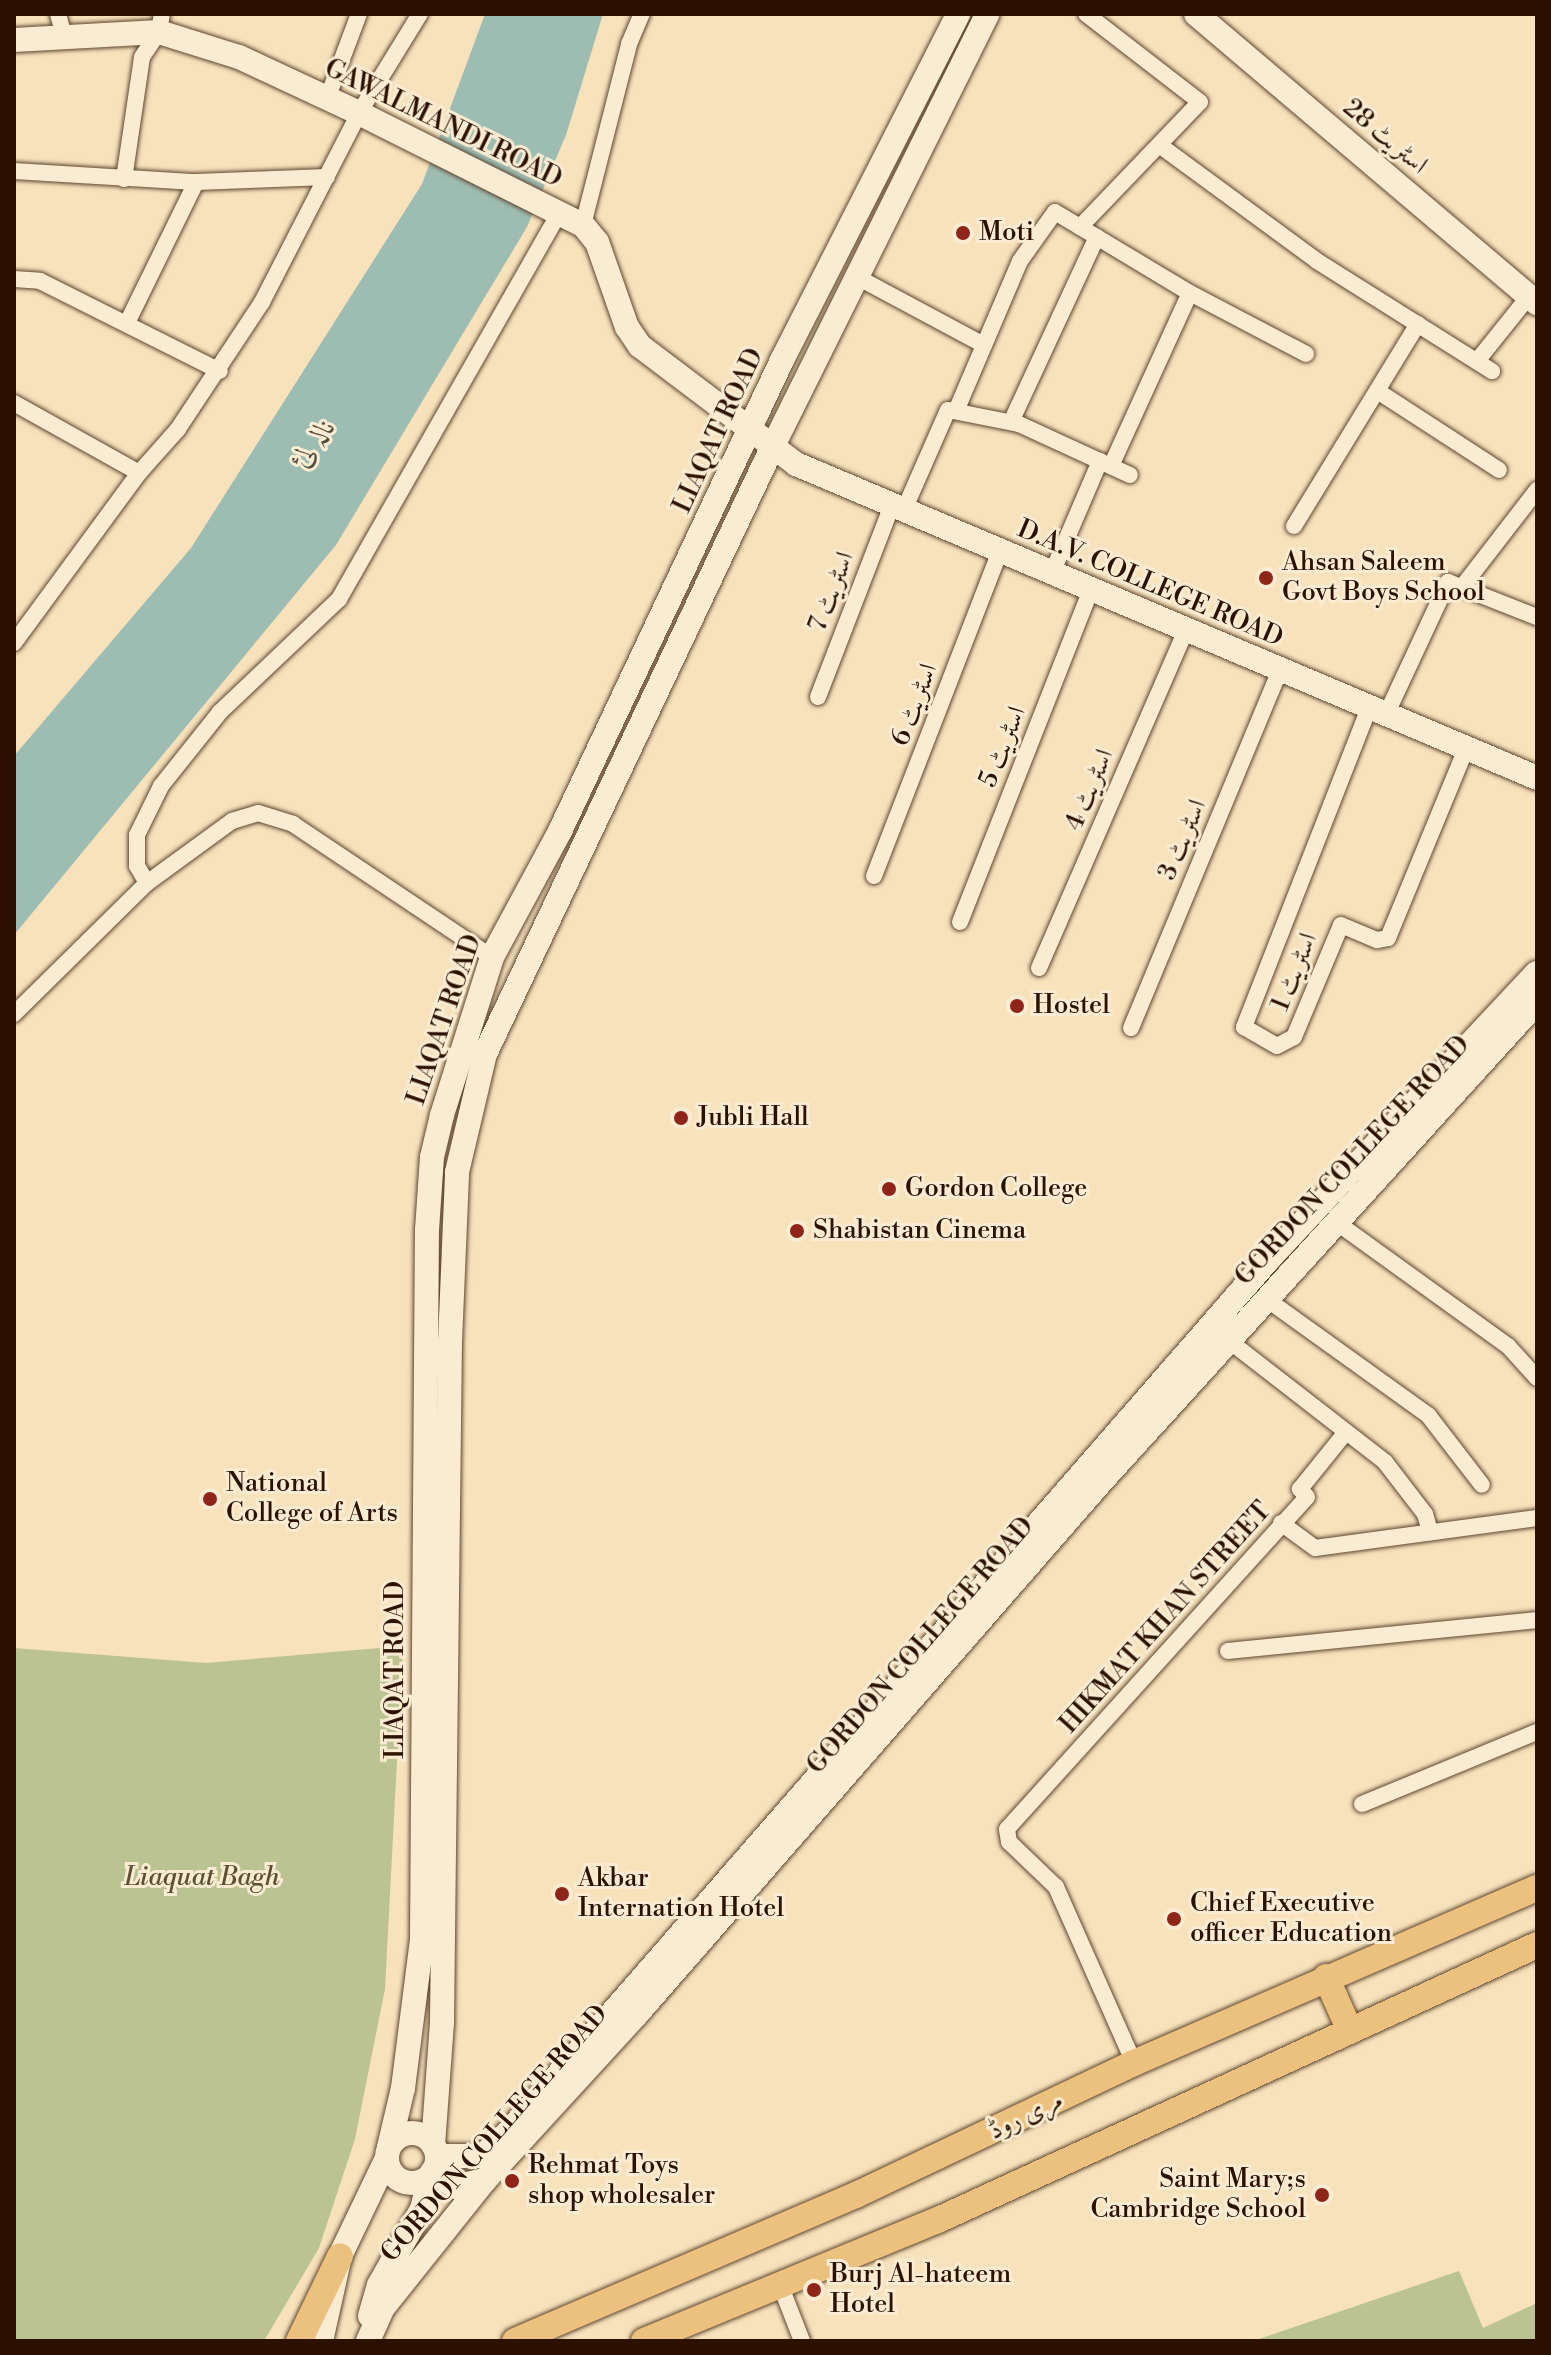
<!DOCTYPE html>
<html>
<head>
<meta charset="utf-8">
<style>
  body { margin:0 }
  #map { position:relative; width:1551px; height:2355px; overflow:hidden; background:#f7e2bc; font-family:"Libre Bodoni",Amiri,serif }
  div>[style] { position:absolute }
  .green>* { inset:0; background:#bbc392 }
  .water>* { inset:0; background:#9dbdb2 }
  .roads { filter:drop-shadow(0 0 2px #5f452f) drop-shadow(0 0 2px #5f452f) }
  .street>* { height:16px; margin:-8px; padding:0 8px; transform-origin:8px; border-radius:8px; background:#faecd3 }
  .secondary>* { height:24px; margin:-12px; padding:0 12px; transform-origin:12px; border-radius:12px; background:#faecd3 }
  .secondary>.ring { margin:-12px; padding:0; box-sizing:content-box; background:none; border:24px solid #faecd3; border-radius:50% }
  .primary>* { height:26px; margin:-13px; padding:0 13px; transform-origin:13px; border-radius:13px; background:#ecc17e }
  .dots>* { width:22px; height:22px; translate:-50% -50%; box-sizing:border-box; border:4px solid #faecd3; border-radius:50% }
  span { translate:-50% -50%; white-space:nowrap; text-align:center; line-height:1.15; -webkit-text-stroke:6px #faecd3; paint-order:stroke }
  .street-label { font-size:26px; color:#2c1100 }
  .poi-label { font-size:26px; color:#2c1100 }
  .left { translate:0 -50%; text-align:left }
  .right { translate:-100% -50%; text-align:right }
  .park-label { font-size:26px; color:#5e4f33; font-style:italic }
  .water-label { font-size:28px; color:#544d3e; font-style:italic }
  .frame { position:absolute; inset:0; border:16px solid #2c1100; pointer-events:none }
</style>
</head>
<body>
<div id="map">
  <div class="green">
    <i style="clip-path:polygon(403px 1646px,385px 1989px,355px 2139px,319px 2248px,264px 2341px,14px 2341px,14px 1648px,206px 1663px)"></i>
    <i style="clip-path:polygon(1459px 2271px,1483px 2328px,1537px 2303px,1537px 2341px,1253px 2341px)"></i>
  </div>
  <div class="water">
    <i style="clip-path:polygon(485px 14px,603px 14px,566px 135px,527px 227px,336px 545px,14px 935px,14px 756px,191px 548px,422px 184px)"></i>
  </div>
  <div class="roads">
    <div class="street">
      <i style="left:58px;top:14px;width:24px;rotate:75deg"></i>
      <i style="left:327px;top:99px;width:91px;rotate:-69.4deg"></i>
      <i style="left:1162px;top:147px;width:192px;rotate:36.3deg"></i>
      <i style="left:1317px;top:261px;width:207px;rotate:32.2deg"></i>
      <i style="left:14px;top:171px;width:182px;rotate:3.5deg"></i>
      <i style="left:196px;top:182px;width:131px;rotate:-2.2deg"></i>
      <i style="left:124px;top:179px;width:123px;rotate:-81.6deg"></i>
      <i style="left:142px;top:57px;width:30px;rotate:-56deg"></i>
      <i style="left:159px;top:32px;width:18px;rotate:-81deg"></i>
      <i style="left:583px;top:225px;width:187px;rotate:-75.7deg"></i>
      <i style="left:629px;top:44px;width:33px;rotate:-67deg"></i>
      <i style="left:1080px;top:227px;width:173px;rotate:-46.2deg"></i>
      <i style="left:1200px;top:102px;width:144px;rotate:-142.3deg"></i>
      <i style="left:857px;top:277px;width:144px;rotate:28.2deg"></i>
      <i style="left:14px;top:279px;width:26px;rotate:4deg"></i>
      <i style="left:40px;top:281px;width:201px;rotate:26.6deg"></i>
      <i style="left:127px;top:323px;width:157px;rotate:-63.9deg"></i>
      <i style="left:1477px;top:361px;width:83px;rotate:-51.3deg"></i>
      <i style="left:1379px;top:392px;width:143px;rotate:33deg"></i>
      <i style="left:14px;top:403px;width:143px;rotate:29.2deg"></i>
      <i style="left:139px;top:473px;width:59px;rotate:-48.4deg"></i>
      <i style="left:178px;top:429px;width:152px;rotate:-56.5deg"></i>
      <i style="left:262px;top:302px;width:212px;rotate:-62.8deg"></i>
      <i style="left:359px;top:113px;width:116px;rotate:-58.4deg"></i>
      <i style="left:956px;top:411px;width:163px;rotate:-66.9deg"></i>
      <i style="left:1020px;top:261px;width:60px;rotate:-54.5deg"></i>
      <i style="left:1055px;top:212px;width:157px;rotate:31deg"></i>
      <i style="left:1190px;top:293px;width:131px;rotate:27.7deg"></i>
      <i style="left:1011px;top:422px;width:204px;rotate:-65.1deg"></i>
      <i style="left:1111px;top:466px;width:190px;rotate:-65.5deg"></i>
      <i style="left:904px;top:510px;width:109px;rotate:-66.3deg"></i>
      <i style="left:948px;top:410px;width:72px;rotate:11.2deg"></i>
      <i style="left:1019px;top:424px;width:122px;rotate:24.7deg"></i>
      <i style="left:1294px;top:526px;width:237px;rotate:-58.5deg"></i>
      <i style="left:1052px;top:573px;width:122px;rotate:-66.8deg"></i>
      <i style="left:1462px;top:587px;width:123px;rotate:-52.3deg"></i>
      <i style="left:14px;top:643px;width:211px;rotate:-53.7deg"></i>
      <i style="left:818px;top:697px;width:206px;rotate:-68.9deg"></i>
      <i style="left:1369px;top:708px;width:343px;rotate:111.4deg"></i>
      <i style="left:1244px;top:1027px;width:38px;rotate:30deg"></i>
      <i style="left:1277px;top:1046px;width:19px;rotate:-28deg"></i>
      <i style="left:1294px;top:1037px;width:121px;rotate:-67.2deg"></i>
      <i style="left:1341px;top:925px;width:39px;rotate:23deg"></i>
      <i style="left:1377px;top:940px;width:11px;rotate:-10deg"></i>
      <i style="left:1388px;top:938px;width:204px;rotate:-67.6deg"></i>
      <i style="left:1386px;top:715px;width:147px;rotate:-65deg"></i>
      <i style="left:1448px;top:582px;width:96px;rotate:21.5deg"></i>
      <i style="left:874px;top:876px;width:349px;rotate:-68.8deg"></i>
      <i style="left:147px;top:883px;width:20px;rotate:-120deg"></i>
      <i style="left:137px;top:866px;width:31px;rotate:-90deg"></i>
      <i style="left:137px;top:835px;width:55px;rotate:-63.9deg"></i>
      <i style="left:161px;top:786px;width:95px;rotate:-51.4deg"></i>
      <i style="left:220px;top:712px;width:164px;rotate:-43.5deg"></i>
      <i style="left:339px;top:599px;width:446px;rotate:-60.3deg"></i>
      <i style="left:960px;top:922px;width:357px;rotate:-68.5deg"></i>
      <i style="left:1039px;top:968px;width:369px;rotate:-66.5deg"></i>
      <i style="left:14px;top:1014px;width:187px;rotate:-44.6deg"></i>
      <i style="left:147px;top:883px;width:105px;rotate:-36.1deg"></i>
      <i style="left:232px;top:821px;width:27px;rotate:-17deg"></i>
      <i style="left:258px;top:813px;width:37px;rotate:17deg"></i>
      <i style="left:293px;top:824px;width:239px;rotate:33.8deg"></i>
      <i style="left:1131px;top:1028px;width:388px;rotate:-67.4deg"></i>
      <i style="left:1336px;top:1222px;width:212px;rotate:35.8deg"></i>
      <i style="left:1508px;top:1346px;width:43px;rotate:47.8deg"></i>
      <i style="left:1265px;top:1298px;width:201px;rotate:35.7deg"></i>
      <i style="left:1428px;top:1415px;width:88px;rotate:52.4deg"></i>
      <i style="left:1228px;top:1340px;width:199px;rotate:37.8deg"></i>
      <i style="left:1385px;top:1462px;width:66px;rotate:52.4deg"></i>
      <i style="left:1425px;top:1514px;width:19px;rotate:74deg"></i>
      <i style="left:1281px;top:1523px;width:42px;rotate:36.3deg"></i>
      <i style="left:1315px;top:1548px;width:224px;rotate:-7.7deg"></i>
      <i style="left:1228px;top:1651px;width:311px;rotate:-5.7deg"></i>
      <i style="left:1362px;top:1804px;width:189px;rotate:-22.4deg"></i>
      <i style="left:1134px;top:2063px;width:193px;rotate:-113.9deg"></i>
      <i style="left:1056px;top:1887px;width:65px;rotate:-136.2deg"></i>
      <i style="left:1009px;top:1842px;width:13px;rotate:-99deg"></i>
      <i style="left:1007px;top:1829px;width:447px;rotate:-47.9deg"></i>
      <i style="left:1307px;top:1497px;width:11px;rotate:-131deg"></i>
      <i style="left:1300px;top:1489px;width:73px;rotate:-51.1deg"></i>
      <i style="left:781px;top:2287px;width:58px;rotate:68.7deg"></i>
    </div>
    <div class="secondary">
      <i style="left:1196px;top:14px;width:447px;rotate:40.3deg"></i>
      <i style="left:14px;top:40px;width:145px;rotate:-3.2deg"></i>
      <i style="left:159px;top:32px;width:84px;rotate:17.4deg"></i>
      <i style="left:239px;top:57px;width:132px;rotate:25deg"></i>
      <i style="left:359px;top:113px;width:250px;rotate:26.6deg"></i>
      <i style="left:583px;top:225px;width:22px;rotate:51deg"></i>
      <i style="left:597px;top:242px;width:90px;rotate:70.6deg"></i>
      <i style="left:627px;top:327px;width:23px;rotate:56deg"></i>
      <i style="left:640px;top:346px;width:196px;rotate:37.1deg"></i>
      <i style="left:796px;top:464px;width:805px;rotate:22.96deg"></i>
      <i class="ring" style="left:387px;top:2133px;width:26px;height:26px"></i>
      <i style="left:433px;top:2145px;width:123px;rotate:-85.8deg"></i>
      <i style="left:442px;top:2022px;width:680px;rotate:-89.33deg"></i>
      <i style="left:450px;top:1342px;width:170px;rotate:-87.6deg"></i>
      <i style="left:457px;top:1172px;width:121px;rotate:-76.7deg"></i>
      <i style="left:485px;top:1054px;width:668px;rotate:-64.66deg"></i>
      <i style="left:771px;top:450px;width:487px;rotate:-63.6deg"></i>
      <i style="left:389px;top:2147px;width:61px;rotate:-76.7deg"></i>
      <i style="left:403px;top:2088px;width:150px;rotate:-82.7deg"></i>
      <i style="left:422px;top:1939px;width:709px;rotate:-89.6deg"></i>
      <i style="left:427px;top:1230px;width:73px;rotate:-86.1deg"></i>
      <i style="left:432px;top:1157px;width:43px;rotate:-76.6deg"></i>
      <i style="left:442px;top:1115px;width:166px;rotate:-72.4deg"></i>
      <i style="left:492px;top:957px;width:143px;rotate:-61.6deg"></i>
      <i style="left:560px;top:831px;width:521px;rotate:-64.76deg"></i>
      <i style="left:782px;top:360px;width:388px;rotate:-63deg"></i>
      <i style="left:437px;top:2156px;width:45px"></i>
      <i style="left:482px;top:2156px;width:30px;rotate:-41deg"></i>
      <i style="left:505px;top:2136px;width:1162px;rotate:-48.94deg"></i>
      <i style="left:1268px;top:1260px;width:393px;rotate:-46.9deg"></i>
      <i style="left:432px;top:2172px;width:28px;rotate:32deg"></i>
      <i style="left:456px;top:2187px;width:30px;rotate:-14deg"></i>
      <i style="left:370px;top:2316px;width:32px;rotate:-74deg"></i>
      <i style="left:379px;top:2285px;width:87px;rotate:-60.5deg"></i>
      <i style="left:422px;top:2209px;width:34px;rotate:-76deg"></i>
      <i style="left:321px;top:2341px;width:87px;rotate:-77.4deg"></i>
      <i style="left:340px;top:2256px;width:109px;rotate:-64.4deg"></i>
      <i style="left:368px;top:2341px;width:35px;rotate:-66deg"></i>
      <i style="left:382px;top:2309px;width:165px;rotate:-51.4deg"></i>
      <i style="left:485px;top:2180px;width:225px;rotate:-47.5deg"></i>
      <i style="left:637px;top:2014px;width:703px;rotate:-48.92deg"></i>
      <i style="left:1099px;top:1484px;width:651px;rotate:-47.74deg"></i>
    </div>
    <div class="primary">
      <i style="left:1326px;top:1977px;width:59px;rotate:66deg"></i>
      <i style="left:299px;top:2341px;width:94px;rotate:-64.2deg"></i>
      <i style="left:515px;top:2341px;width:371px;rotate:-23.2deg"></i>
      <i style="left:856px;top:2195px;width:308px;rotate:-25.4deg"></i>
      <i style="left:1134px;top:2063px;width:439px;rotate:-23.5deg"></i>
      <i style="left:644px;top:2341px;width:318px;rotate:-22.4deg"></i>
      <i style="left:938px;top:2220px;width:659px;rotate:-24.66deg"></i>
    </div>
  </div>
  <div class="dots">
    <i style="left:963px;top:233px;background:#8f2418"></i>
    <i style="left:1266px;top:578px;background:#8f2418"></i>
    <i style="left:1017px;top:1006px;background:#8f2418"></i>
    <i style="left:681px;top:1118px;background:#8f2418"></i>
    <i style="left:889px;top:1189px;background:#8f2418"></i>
    <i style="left:797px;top:1231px;background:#8f2418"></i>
    <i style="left:210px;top:1499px;background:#8f2418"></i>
    <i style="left:562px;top:1894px;background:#8f2418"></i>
    <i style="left:1174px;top:1919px;background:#8f2418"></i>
    <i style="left:512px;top:2181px;background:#8f2418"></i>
    <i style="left:1322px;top:2195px;background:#8f2418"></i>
    <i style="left:814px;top:2290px;background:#8f2418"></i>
  </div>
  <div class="street-label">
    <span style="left:443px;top:124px;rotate:26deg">GAWALMANDI ROAD</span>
    <span style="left:1385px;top:137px;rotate:40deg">اسٹریٹ 28</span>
    <span style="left:719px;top:431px;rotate:-65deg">LIAQAT ROAD</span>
    <span style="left:1150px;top:584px;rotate:23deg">D.A.V. COLLEGE ROAD</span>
    <span style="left:832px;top:592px;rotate:-69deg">اسٹریٹ 7</span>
    <span style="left:915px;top:705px;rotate:-69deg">اسٹریٹ 6</span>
    <span style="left:1003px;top:747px;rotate:-68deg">اسٹریٹ 5</span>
    <span style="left:1090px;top:790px;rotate:-67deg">اسٹریٹ 4</span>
    <span style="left:1183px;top:840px;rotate:-67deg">اسٹریٹ 3</span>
    <span style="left:1295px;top:972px;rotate:-68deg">اسٹریٹ 1</span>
    <span style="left:445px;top:1020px;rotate:-71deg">LIAQAT ROAD</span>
    <span style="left:1353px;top:1161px;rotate:-47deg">GORDON COLLEGE ROAD</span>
    <span style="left:1166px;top:1618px;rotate:-48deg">HIKMAT KHAN STREET</span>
    <span style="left:921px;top:1646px;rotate:-49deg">GORDON COLLEGE ROAD</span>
    <span style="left:396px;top:1670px;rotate:-90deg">LIAQAT ROAD</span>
    <span style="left:1026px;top:2116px;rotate:-26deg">مری روڈ</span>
    <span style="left:495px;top:2134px;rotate:-49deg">GORDON COLLEGE ROAD</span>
  </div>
  <div class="poi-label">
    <span class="left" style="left:979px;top:233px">Moti</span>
    <span class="left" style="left:1282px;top:578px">Ahsan Saleem<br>Govt Boys School</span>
    <span class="left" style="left:1033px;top:1006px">Hostel</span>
    <span class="left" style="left:697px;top:1118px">Jubli Hall</span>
    <span class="left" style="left:905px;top:1189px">Gordon College</span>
    <span class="left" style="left:813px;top:1231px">Shabistan Cinema</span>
    <span class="left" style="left:226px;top:1499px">National<br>College of Arts</span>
    <span class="left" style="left:578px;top:1894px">Akbar<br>Internation Hotel</span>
    <span class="left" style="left:1190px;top:1919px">Chief Executive<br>officer Education</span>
    <span class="left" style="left:528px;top:2181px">Rehmat Toys<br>shop wholesaler</span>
    <span class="right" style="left:1306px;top:2195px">Saint Mary;s<br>Cambridge School</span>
    <span class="left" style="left:830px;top:2290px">Burj Al-hateem<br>Hotel</span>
  </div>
  <div class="park-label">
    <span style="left:202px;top:1878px">Liaquat Bagh</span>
  </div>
  <div class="water-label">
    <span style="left:314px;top:443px;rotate:-53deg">نالہ لئ</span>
  </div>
  <div class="frame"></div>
</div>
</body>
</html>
